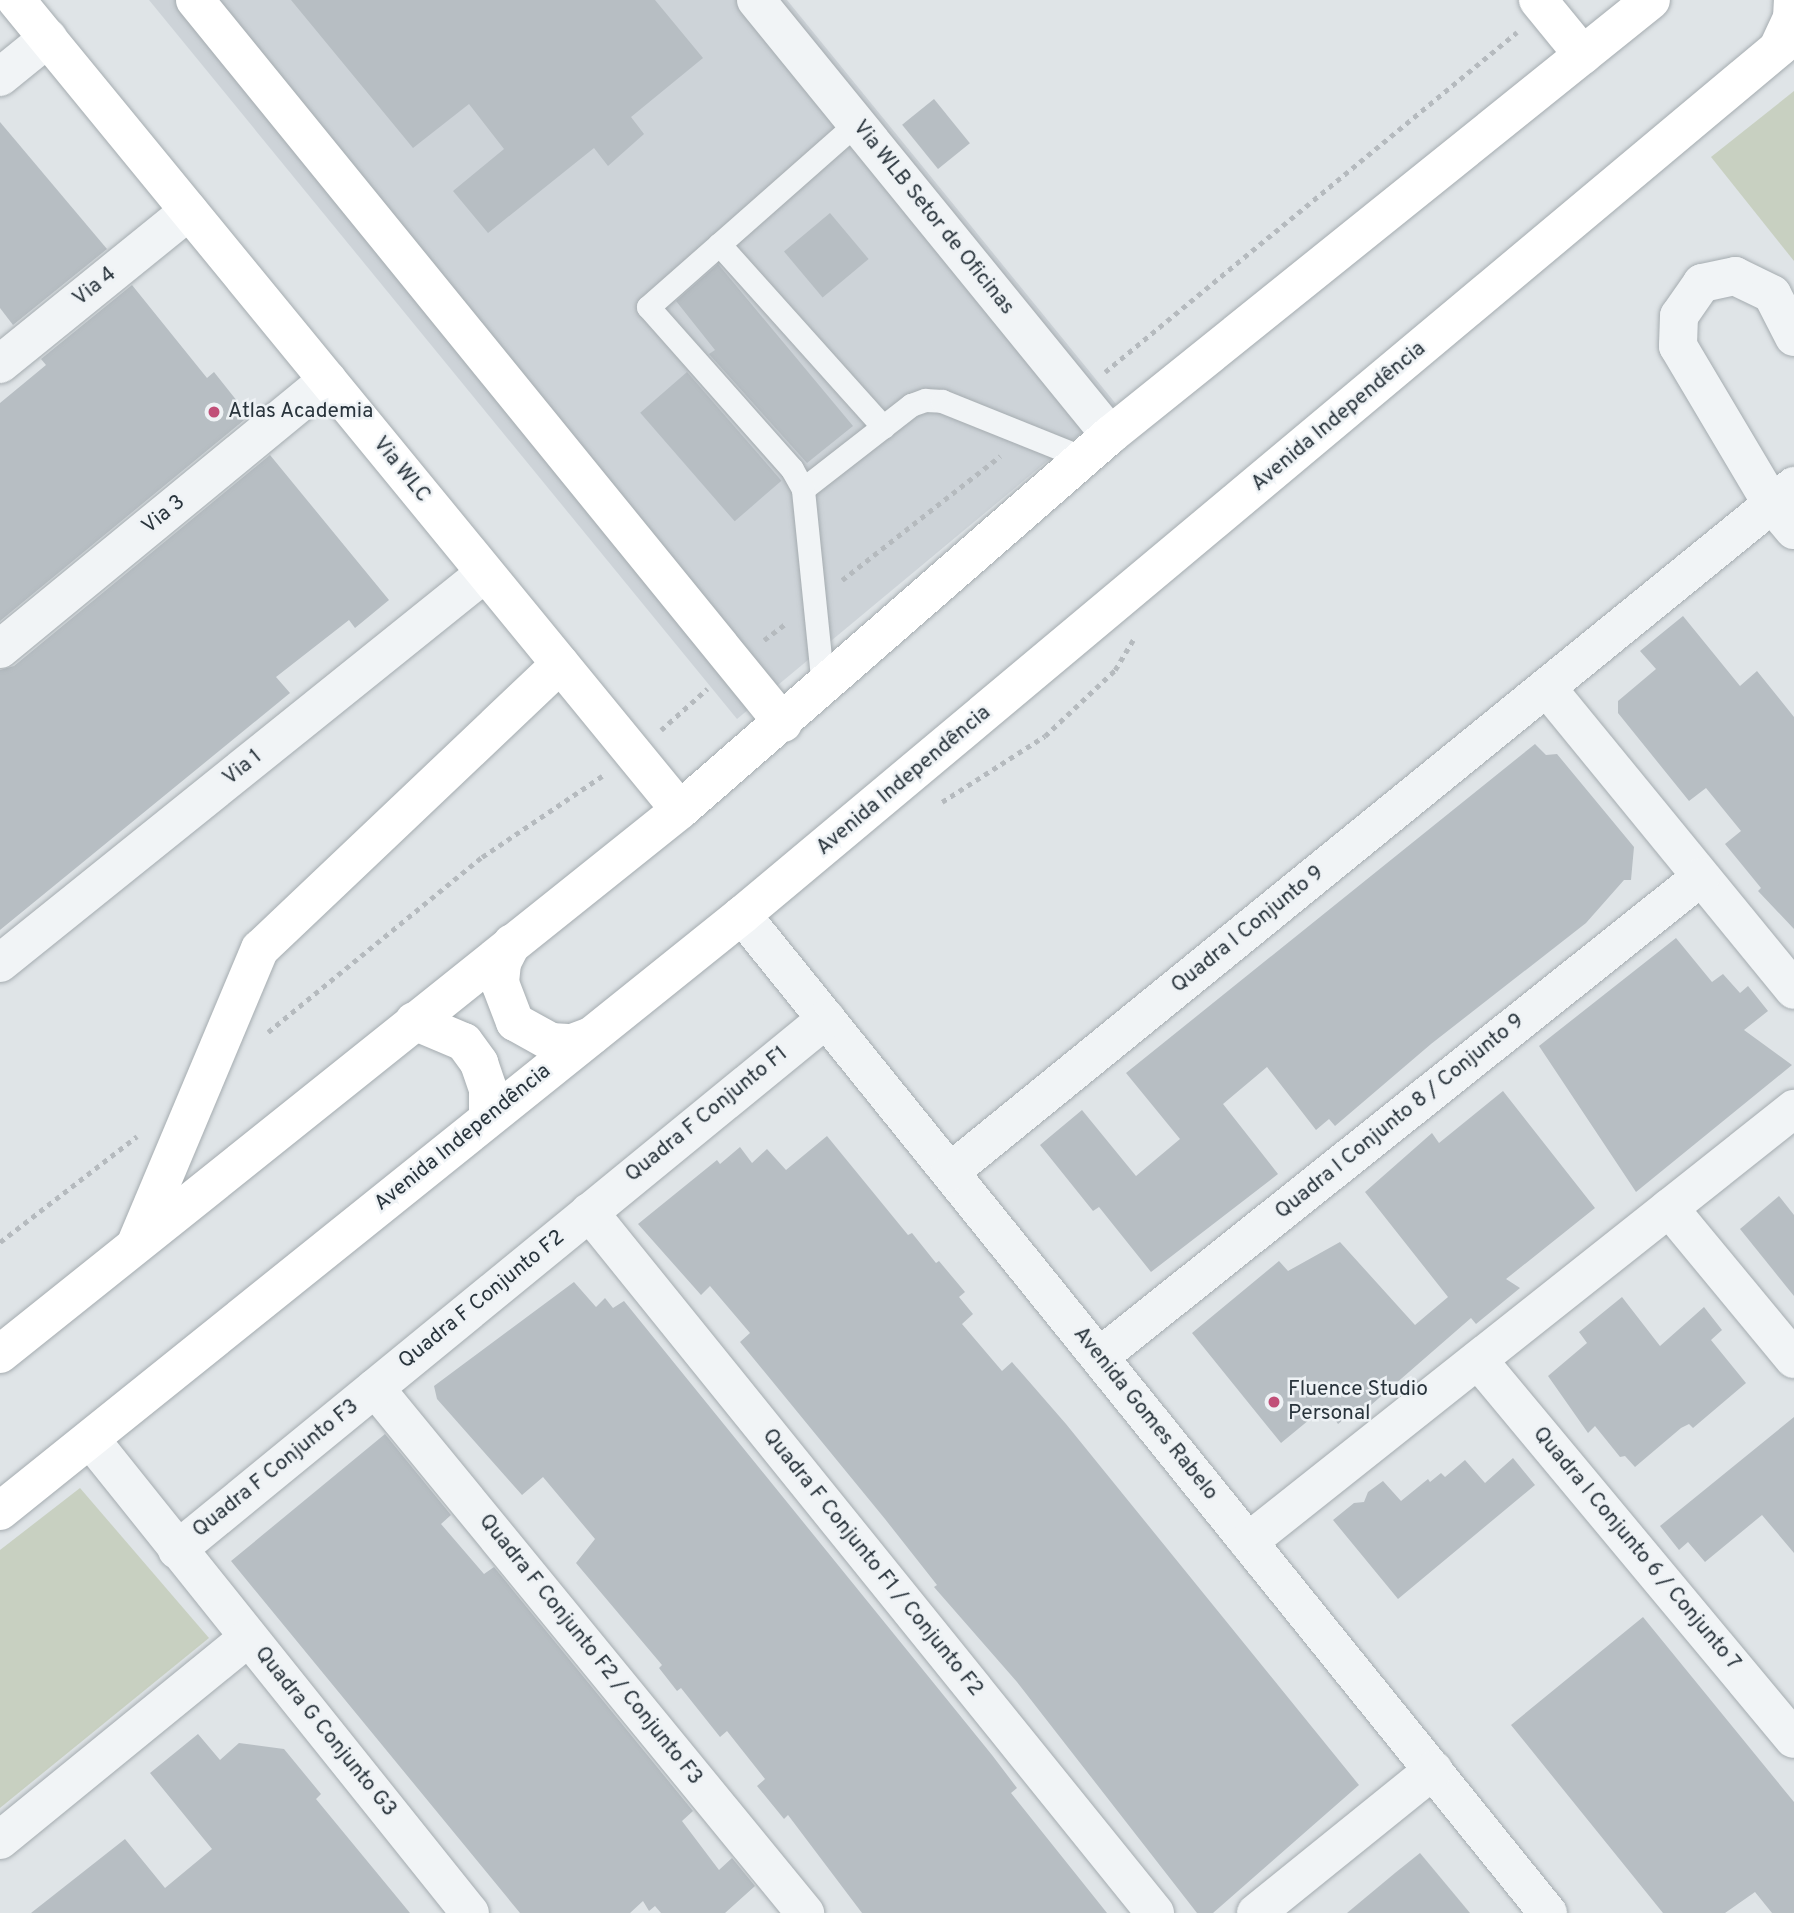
<!DOCTYPE html>
<html>
<head>
<meta charset="utf-8">
<style>
  body { margin:0 }
  #map { position:relative; width:1794px; height:1913px; overflow:hidden; background:#dfe4e7; font-family:Overpass,sans-serif }
  div>[style] { position:absolute }
  .built>* { inset:0; background:#cdd3d8 }
  .green>* { inset:0; background:#c8d0c1 }
  .building>* { inset:0; background:#b7bec3; transform-origin:0 0 }
  .path>* { height:4.5px; margin-top:-2.25px; transform-origin:0; background:repeating-linear-gradient(90deg,#b5babe 0 5px,transparent 0 10px) }
  .roads { filter:drop-shadow(0 0 2px #a5acb0) drop-shadow(0 0 2px #a5acb0) }
  .lane>* { height:23px; margin:-11.5px; padding:0 11.5px; transform-origin:11.5px; border-radius:11.5px; background:#f1f4f6 }
  .street>* { height:38px; margin:-19px; padding:0 19px; transform-origin:19px; border-radius:19px; background:#f1f4f6 }
  .secondary>* { height:38px; margin:-19px; padding:0 19px; transform-origin:19px; border-radius:19px; background:#fff }
  .primary>* { height:38px; margin:-19px; padding:0 19px; transform-origin:19px; border-radius:19px; background:#fff }
  .dots>* { width:19px; height:19px; translate:-50% -50%; box-sizing:border-box; border:4px solid #eef2f5; border-radius:50% }
  span { translate:-50% -50%; white-space:nowrap; text-align:center; line-height:1.15; -webkit-text-stroke:5px #eef2f5; paint-order:stroke }
  .street-label { font-size:21px; color:#29343c }
  .poi-label { font-size:21px; color:#29343c }
  .left { translate:0 -50%; text-align:left }
</style>
</head>
<body>
<div id="map">
  <div class="built">
    <i style="clip-path:polygon(149px 0,787px 0,1116px 404px,737px 719px)"></i>
  </div>
  <div class="green">
    <i style="clip-path:polygon(1794px 91px,1794px 261px,1711px 157px)"></i>
    <i style="clip-path:polygon(80px 1488px,209px 1638px,0 1808px,0 1550px)"></i>
  </div>
  <div class="building">
    <i style="clip-path:polygon(291px 0,655px 0,703px 58px,631px 117px,644px 134px,608px 166px,594px 148px,488px 233px,453px 191px,504px 149px,469px 104px,413px 148px)"></i>
    <i style="left:934px;top:99px;width:57px;height:41px;rotate:51deg"></i>
    <i style="clip-path:polygon(0 122px,107px 249px,13px 325px,0 308px)"></i>
    <i style="left:830px;top:213px;width:60px;height:60px;rotate:50deg"></i>
    <i style="clip-path:polygon(718px 264px,853px 426px,807px 463px,709px 354px,715px 350px,676px 301px)"></i>
    <i style="clip-path:polygon(132px 285px,207px 378px,214px 372px,249px 416px,0 621px,0 403px,46px 365px,41px 359px)"></i>
    <i style="left:687px;top:372px;width:144px;height:62px;rotate:49deg"></i>
    <i style="clip-path:polygon(270px 455px,389px 600px,355px 628px,349px 620px,276px 677px,290px 693px,0 930px,0 670px,14px 666px)"></i>
    <i style="clip-path:polygon(1683px 616px,1740px 686px,1757px 671px,1794px 717px,1794px 929px,1758px 891px,1761px 888px,1725px 844px,1741px 831px,1706px 788px,1689px 801px,1618px 713px,1618px 701px,1656px 669px,1640px 651px)"></i>
    <i style="clip-path:polygon(1535px 744px,1546px 755px,1557px 754px,1634px 847px,1631px 880px,1624px 880px,1586px 923px,1431px 1044px,1335px 1126px,1329px 1119px,1316px 1130px,1267px 1067px,1223px 1104px,1278px 1174px,1151px 1272px,1099px 1207px,1093px 1211px,1040px 1145px,1082px 1110px,1136px 1176px,1180px 1139px,1126px 1073px)"></i>
    <i style="clip-path:polygon(1676px 938px,1712px 982px,1723px 974px,1740px 993px,1748px 986px,1768px 1011px,1744px 1030px,1792px 1065px,1636px 1192px,1539px 1046px)"></i>
    <i style="clip-path:polygon(1503px 1091px,1595px 1208px,1506px 1279px,1520px 1288px,1476px 1324px,1471px 1318px,1363px 1412px,1359px 1407px,1338px 1424px,1326px 1406px,1281px 1443px,1192px 1333px,1279px 1261px,1288px 1271px,1340px 1242px,1415px 1325px,1448px 1297px,1365px 1192px,1432px 1133px,1439px 1143px)"></i>
    <i style="clip-path:polygon(827px 1136px,908px 1235px,912px 1233px,936px 1263px,939px 1261px,965px 1292px,959px 1297px,973px 1314px,962px 1324px,1002px 1371px,1012px 1362px,1066px 1424px,1359px 1785px,1213px 1913px,1197px 1913px,1017px 1682px,934px 1587px,937px 1585px,885px 1519px,740px 1342px,750px 1333px,710px 1286px,701px 1295px,638px 1224px,717px 1160px,720px 1164px,740px 1147px,752px 1163px,767px 1149px,786px 1170px)"></i>
    <i style="clip-path:polygon(1779px 1196px,1794px 1215px,1794px 1296px,1740px 1229px)"></i>
    <i style="clip-path:polygon(574px 1282px,596px 1307px,605px 1298px,613px 1308px,624px 1301px,992px 1755px,1017px 1788px,1011px 1793px,1107px 1913px,862px 1913px,788px 1815px,784px 1819px,757px 1786px,765px 1779px,727px 1731px,720px 1737px,681px 1688px,677px 1691px,659px 1668px,662px 1665px,576px 1563px,595px 1539px,543px 1477px,522px 1495px,437px 1399px,434px 1386px)"></i>
    <i style="clip-path:polygon(1622px 1297px,1660px 1346px,1704px 1307px,1722px 1330px,1711px 1340px,1746px 1383px,1693px 1428px,1689px 1424px,1681px 1428px,1635px 1467px,1625px 1456px,1620px 1457px,1595px 1426px,1588px 1433px,1548px 1376px,1587px 1343px,1579px 1332px)"></i>
    <i style="clip-path:polygon(1794px 1417px,1794px 1553px,1762px 1515px,1705px 1562px,1688px 1542px,1679px 1550px,1660px 1526px)"></i>
    <i style="clip-path:polygon(385px 1434px,451px 1515px,441px 1524px,484px 1574px,494px 1567px,693px 1811px,682px 1821px,719px 1870px,732px 1858px,755px 1886px,725px 1913px,661px 1913px,655px 1906px,649px 1911px,643px 1901px,630px 1913px,520px 1913px,231px 1561px)"></i>
    <i style="clip-path:polygon(1513px 1458px,1535px 1485px,1398px 1599px,1333px 1520px,1354px 1503px,1364px 1502px,1368px 1492px,1383px 1481px,1401px 1501px,1428px 1479px,1430px 1482px,1441px 1473px,1445px 1477px,1465px 1460px,1485px 1483px)"></i>
    <i style="clip-path:polygon(1643px 1617px,1794px 1802px,1794px 1913px,1772px 1913px,1755px 1892px,1725px 1913px,1663px 1913px,1511px 1725px)"></i>
    <i style="clip-path:polygon(198px 1734px,220px 1760px,239px 1743px,284px 1749px,321px 1794px,316px 1799px,410px 1913px,31px 1913px,125px 1839px,165px 1888px,212px 1849px,150px 1773px)"></i>
    <i style="clip-path:polygon(1420px 1853px,1470px 1913px,1347px 1913px,1395px 1873px)"></i>
  </div>
  <div class="path">
    <i style="left:1105px;top:372px;width:534px;rotate:-39.53deg"></i>
    <i style="left:842px;top:580px;width:201px;rotate:-38.1deg"></i>
    <i style="left:764px;top:640px;width:26px;rotate:-37deg"></i>
    <i style="left:661px;top:730px;width:62px;rotate:-41.7deg"></i>
    <i style="left:942px;top:802px;width:122px;rotate:-32.7deg"></i>
    <i style="left:1045px;top:736px;width:96px;rotate:-43.3deg"></i>
    <i style="left:1115px;top:670px;width:35px;rotate:-59deg"></i>
    <i style="left:268px;top:1032px;width:276px;rotate:-39.3deg"></i>
    <i style="left:482px;top:857px;width:145px;rotate:-34deg"></i>
    <i style="left:0;top:1242px;width:173px;rotate:-37.7deg"></i>
  </div>
  <div class="roads">
    <div class="lane">
      <i style="left:719px;top:244px;width:246px;rotate:48.1deg"></i>
      <i style="left:803px;top:489px;width:137px;rotate:-37.9deg"></i>
      <i style="left:911px;top:405px;width:15px;rotate:-20deg"></i>
      <i style="left:925px;top:400px;width:17px;rotate:3deg"></i>
      <i style="left:942px;top:401px;width:153px;rotate:21.9deg"></i>
      <i style="left:823px;top:687px;width:199px;rotate:-95.8deg"></i>
      <i style="left:803px;top:489px;width:23px;rotate:-119deg"></i>
      <i style="left:792px;top:469px;width:217px;rotate:-131.6deg"></i>
      <i style="left:648px;top:307px;width:278px;rotate:-41.4deg"></i>
    </div>
    <div class="street">
      <i style="left:756px;top:0;width:561px;rotate:50.86deg"></i>
      <i style="left:0;top:77px;width:62px;rotate:-39.1deg"></i>
      <i style="left:1794px;top:337px;width:48px;rotate:-117.1deg"></i>
      <i style="left:1772px;top:294px;width:41px;rotate:-154.1deg"></i>
      <i style="left:1735px;top:276px;width:34px;rotate:168deg"></i>
      <i style="left:1702px;top:283px;width:40px;rotate:124.9deg"></i>
      <i style="left:1679px;top:316px;width:30px;rotate:92deg"></i>
      <i style="left:1678px;top:346px;width:184px;rotate:59.3deg"></i>
      <i style="left:1772px;top:504px;width:34px;rotate:50deg"></i>
      <i style="left:0;top:364px;width:243px;rotate:-39deg"></i>
      <i style="left:0;top:649px;width:424px;rotate:-39.4deg"></i>
      <i style="left:1547px;top:688px;width:390px;rotate:50.7deg"></i>
      <i style="left:742px;top:915px;width:1283px;rotate:51.08deg"></i>
      <i style="left:0;top:963px;width:622px;rotate:-38.8deg"></i>
      <i style="left:950px;top:1172px;width:1088px;rotate:-39.1deg"></i>
      <i style="left:1669px;top:1208px;width:196px;rotate:50.4deg"></i>
      <i style="left:589px;top:1212px;width:901px;rotate:51.08deg"></i>
      <i style="left:1099px;top:1357px;width:770px;rotate:-38.57deg"></i>
      <i style="left:1478px;top:1360px;width:493px;rotate:50.2deg"></i>
      <i style="left:375px;top:1388px;width:679px;rotate:50.68deg"></i>
      <i style="left:91px;top:1440px;width:606px;rotate:51.3deg"></i>
      <i style="left:1248px;top:1542px;width:697px;rotate:-38.42deg"></i>
      <i style="left:177px;top:1550px;width:839px;rotate:-39.29deg"></i>
      <i style="left:0;top:1840px;width:320px;rotate:-39.2deg"></i>
      <i style="left:1256px;top:1913px;width:228px;rotate:-38.9deg"></i>
    </div>
    <div class="secondary">
      <i style="left:16px;top:0;width:1047px;rotate:50.66deg"></i>
      <i style="left:195px;top:0;width:932px;rotate:50.88deg"></i>
      <i style="left:1538px;top:0;width:71px;rotate:50.7deg"></i>
      <i style="left:137px;top:1241px;width:317px;rotate:-67.2deg"></i>
      <i style="left:260px;top:949px;width:414px;rotate:-43.5deg"></i>
    </div>
    <div class="primary">
      <i style="left:1778px;top:48px;width:33px;rotate:-65deg"></i>
      <i style="left:1792px;top:18px;width:18px;rotate:-87deg"></i>
      <i style="left:512px;top:943px;width:22px;rotate:117deg"></i>
      <i style="left:502px;top:963px;width:20px;rotate:96deg"></i>
      <i style="left:500px;top:983px;width:42px;rotate:69deg"></i>
      <i style="left:515px;top:1022px;width:41px;rotate:29.1deg"></i>
      <i style="left:551px;top:1042px;width:21px;rotate:3deg"></i>
      <i style="left:572px;top:1043px;width:20px;rotate:-20deg"></i>
      <i style="left:414px;top:1021px;width:54px;rotate:22.8deg"></i>
      <i style="left:464px;top:1042px;width:26px;rotate:54deg"></i>
      <i style="left:479px;top:1063px;width:28px;rotate:71deg"></i>
      <i style="left:488px;top:1089px;width:27px;rotate:90deg"></i>
      <i style="left:0;top:1354px;width:871px;rotate:-38.66deg"></i>
      <i style="left:680px;top:810px;width:571px;rotate:-41.09deg"></i>
      <i style="left:1110px;top:435px;width:694px;rotate:-38.8deg"></i>
      <i style="left:0;top:1511px;width:952px;rotate:-38.77deg"></i>
      <i style="left:742px;top:915px;width:1372px;rotate:-39.91deg"></i>
    </div>
  </div>
  <div class="dots">
    <i style="left:214px;top:412px;background:#c14f78"></i>
    <i style="left:1274px;top:1402px;background:#c14f78"></i>
  </div>
  <div class="street-label">
    <span style="left:933px;top:218px;rotate:51deg">Via WLB Setor de Oficinas</span>
    <span style="left:95px;top:287px;rotate:-39deg">Via 4</span>
    <span style="left:1339px;top:417px;rotate:-40deg">Avenida Independência</span>
    <span style="left:401px;top:470px;rotate:51deg">Via WLC</span>
    <span style="left:164px;top:515px;rotate:-39deg">Via 3</span>
    <span style="left:243px;top:768px;rotate:-39deg">Via 1</span>
    <span style="left:904px;top:781px;rotate:-40deg">Avenida Independência</span>
    <span style="left:1248px;top:930px;rotate:-39deg">Quadra I Conjunto 9</span>
    <span style="left:707px;top:1115px;rotate:-39deg">Quadra F Conjunto F1</span>
    <span style="left:1400px;top:1117px;rotate:-39deg">Quadra I Conjunto 8 / Conjunto 9</span>
    <span style="left:463px;top:1138px;rotate:-39deg">Avenida Independência</span>
    <span style="left:482px;top:1300px;rotate:-39deg">Quadra F Conjunto F2</span>
    <span style="left:1145px;top:1414px;rotate:51deg">Avenida Gomes Rabelo</span>
    <span style="left:276px;top:1469px;rotate:-39deg">Quadra F Conjunto F3</span>
    <span style="left:1636px;top:1549px;rotate:50deg">Quadra I Conjunto 6 / Conjunto 7</span>
    <span style="left:872px;top:1563px;rotate:51deg">Quadra F Conjunto F1 / Conjunto F2</span>
    <span style="left:590px;top:1650px;rotate:51deg">Quadra F Conjunto F2 / Conjunto F3</span>
    <span style="left:325px;top:1732px;rotate:51deg">Quadra G Conjunto G3</span>
  </div>
  <div class="poi-label">
    <span class="left" style="left:228px;top:412px">Atlas Academia</span>
    <span class="left" style="left:1288px;top:1402px">Fluence Studio<br>Personal</span>
  </div>
</div>
</body>
</html>
